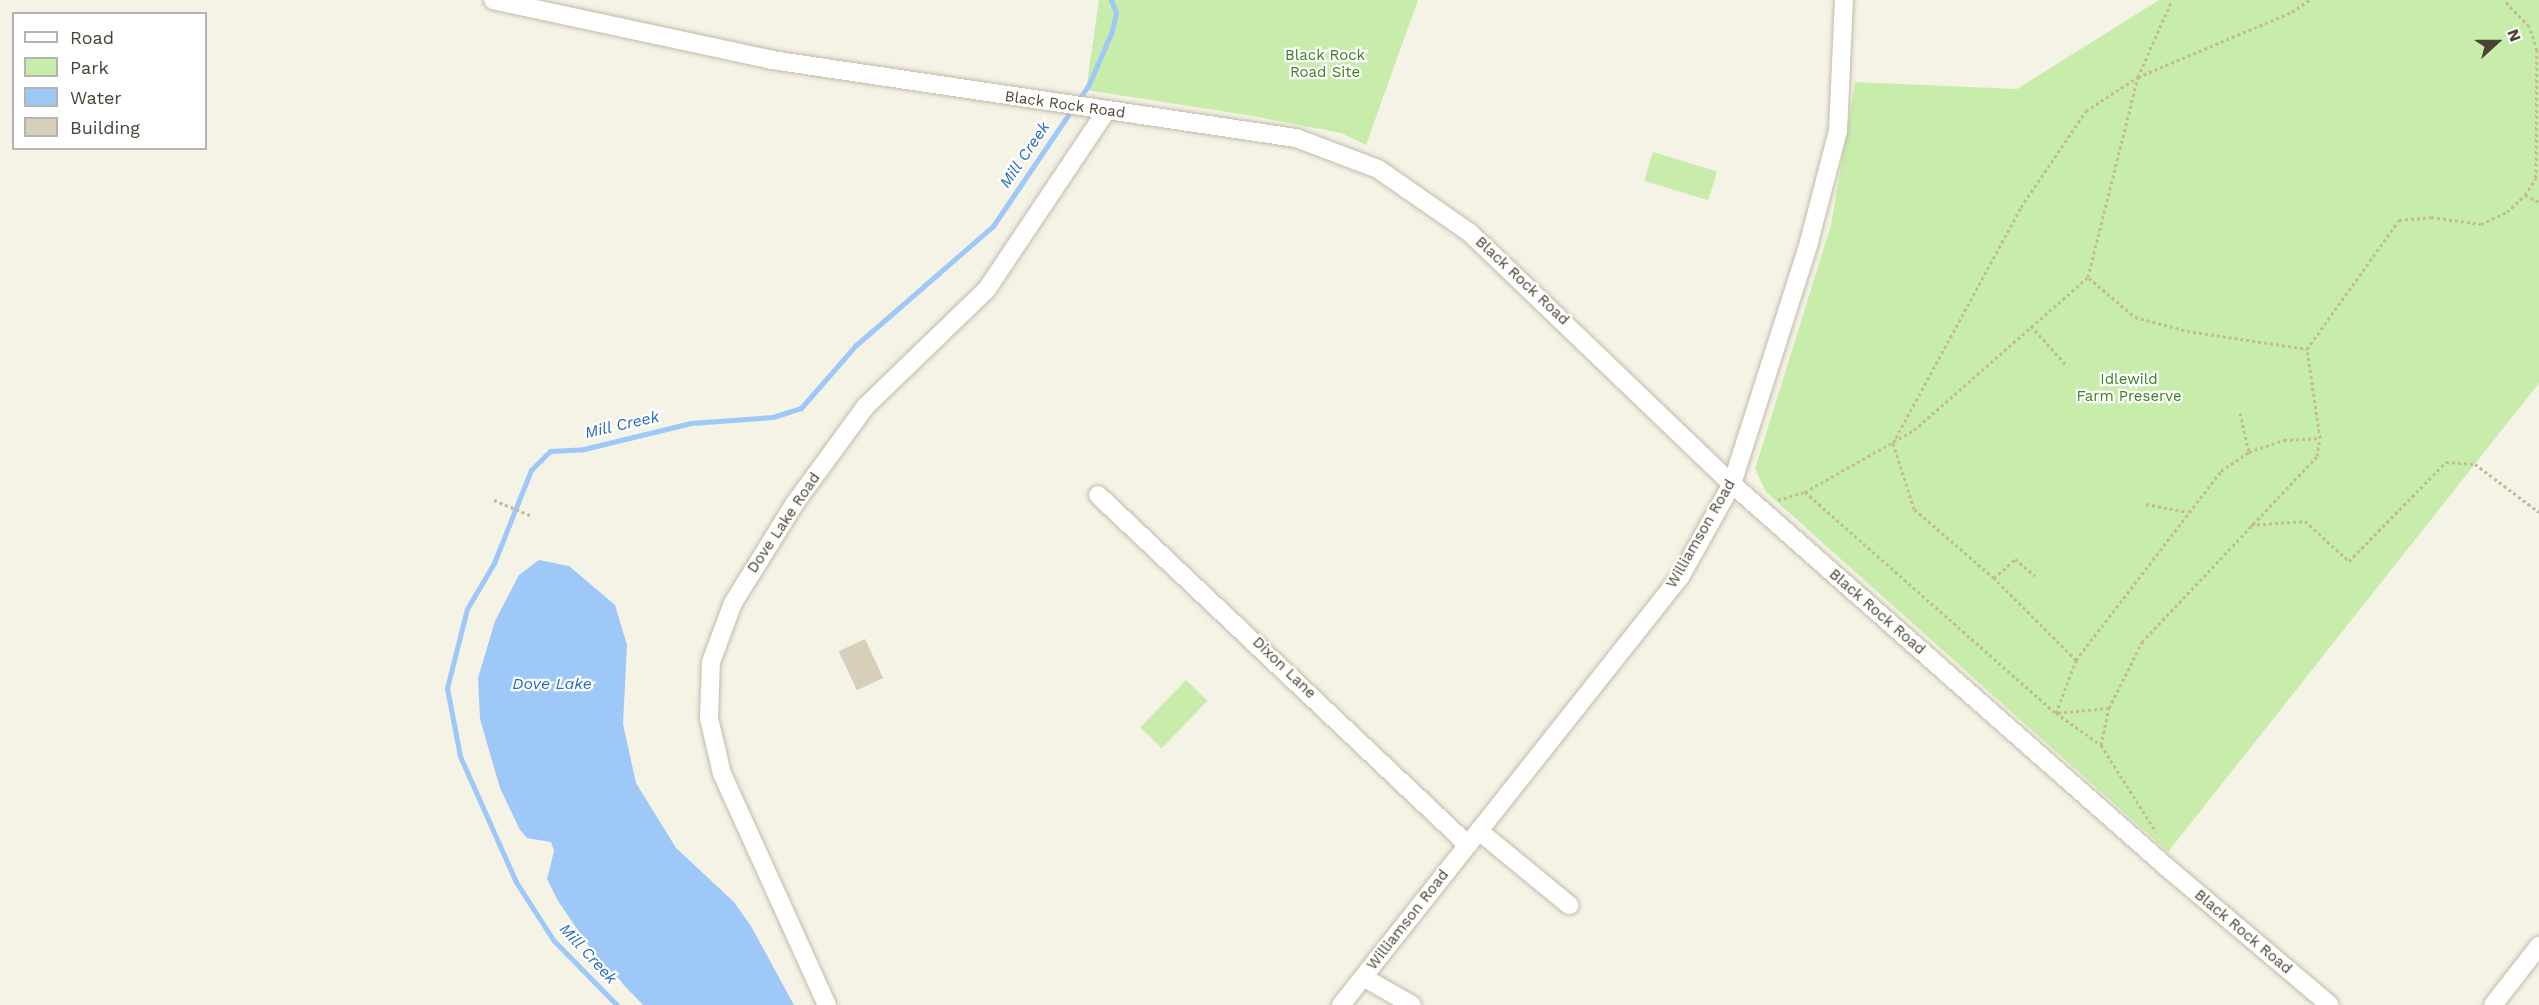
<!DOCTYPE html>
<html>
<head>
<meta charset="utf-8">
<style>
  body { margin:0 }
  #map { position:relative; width:2539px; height:1005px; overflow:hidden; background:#f5f2e6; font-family:"Work Sans",sans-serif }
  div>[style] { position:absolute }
  .green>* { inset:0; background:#c8edab; transform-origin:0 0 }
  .water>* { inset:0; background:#9dc8f7 }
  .stream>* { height:5px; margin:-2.5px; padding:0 2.5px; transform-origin:2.5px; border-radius:2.5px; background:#9dc8f7 }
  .building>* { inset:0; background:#d8cfbb; transform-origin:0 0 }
  .path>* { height:3px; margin-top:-1.5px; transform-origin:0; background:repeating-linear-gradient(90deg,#c4ba98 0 3px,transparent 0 6px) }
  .roads { filter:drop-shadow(0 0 2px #c1bba8) drop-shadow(0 0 2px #c1bba8) }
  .minor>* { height:18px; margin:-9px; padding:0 9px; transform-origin:9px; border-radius:9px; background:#fff }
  span { translate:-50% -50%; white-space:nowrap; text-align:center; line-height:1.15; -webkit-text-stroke:4.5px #fff; paint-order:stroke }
  .park-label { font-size:15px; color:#3b8022 }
  .street-label { font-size:15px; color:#494335 }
  .water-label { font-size:16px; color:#236cbf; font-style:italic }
  .legend { position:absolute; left:12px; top:12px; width:195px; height:138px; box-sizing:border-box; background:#fff; border:2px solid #b6b4ae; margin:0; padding:8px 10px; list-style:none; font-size:18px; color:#494335 }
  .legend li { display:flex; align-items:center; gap:12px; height:30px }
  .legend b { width:30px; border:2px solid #b6b4ae }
  .north { position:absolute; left:2467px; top:12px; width:60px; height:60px; -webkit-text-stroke:4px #fff; paint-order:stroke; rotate:69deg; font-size:16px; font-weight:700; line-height:24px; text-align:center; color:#494335 }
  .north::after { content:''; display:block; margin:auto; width:21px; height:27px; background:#494335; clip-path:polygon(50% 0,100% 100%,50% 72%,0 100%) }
</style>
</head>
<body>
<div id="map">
  <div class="green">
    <i style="clip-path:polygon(1099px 0,1418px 0,1366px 145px,1341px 133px,1247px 115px,1086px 90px)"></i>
    <i style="clip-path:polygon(2159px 0,2539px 0,2539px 383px,2168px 852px,1766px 492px,1755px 469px,1831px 225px,1855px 82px,2017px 89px)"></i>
    <i style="left:1653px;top:152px;width:67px;height:30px;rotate:17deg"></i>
    <i style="left:1186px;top:680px;width:30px;height:66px;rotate:44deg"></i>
  </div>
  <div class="water">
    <i style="clip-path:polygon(539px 560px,569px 566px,615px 605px,627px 645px,623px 724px,636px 783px,676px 848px,734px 902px,751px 926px,794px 1005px,643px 1005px,595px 955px,558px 901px,547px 879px,554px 851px,551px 842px,527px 838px,520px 830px,500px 788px,480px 719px,478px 678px,495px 621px,519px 575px)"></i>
  </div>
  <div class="stream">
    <i style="left:617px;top:1005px;width:90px;rotate:-134.5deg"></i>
    <i style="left:554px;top:941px;width:70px;rotate:-122.8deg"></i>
    <i style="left:516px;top:882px;width:138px;rotate:-114deg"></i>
    <i style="left:460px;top:756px;width:69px;rotate:-100.8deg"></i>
    <i style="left:447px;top:688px;width:81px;rotate:-75.8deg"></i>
    <i style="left:467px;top:609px;width:53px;rotate:-59.6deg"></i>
    <i style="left:494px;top:563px;width:100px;rotate:-68.3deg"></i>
    <i style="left:531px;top:470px;width:27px;rotate:-45deg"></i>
    <i style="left:550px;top:451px;width:34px;rotate:-3deg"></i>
    <i style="left:584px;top:449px;width:110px;rotate:-13.7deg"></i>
    <i style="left:691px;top:423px;width:82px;rotate:-4.2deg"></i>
    <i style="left:773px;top:417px;width:29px;rotate:-18deg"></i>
    <i style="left:801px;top:408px;width:82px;rotate:-48.9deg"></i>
    <i style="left:855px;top:346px;width:183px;rotate:-41deg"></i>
    <i style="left:993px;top:226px;width:171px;rotate:-55.9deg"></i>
    <i style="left:1089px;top:84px;width:58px;rotate:-66.5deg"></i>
    <i style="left:1112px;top:31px;width:19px;rotate:-78deg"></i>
    <i style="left:1116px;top:12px;width:13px;rotate:-113deg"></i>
  </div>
  <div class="building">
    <i style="left:865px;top:639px;width:43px;height:29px;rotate:65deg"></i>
  </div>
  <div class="path">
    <i style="left:2525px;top:195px;width:16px;rotate:27deg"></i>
    <i style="left:2089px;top:278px;width:60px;rotate:40.3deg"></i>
    <i style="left:2135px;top:317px;width:54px;rotate:15.1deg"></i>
    <i style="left:2187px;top:331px;width:121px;rotate:8.5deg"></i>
    <i style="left:2031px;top:326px;width:54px;rotate:48deg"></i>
    <i style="left:2240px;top:413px;width:40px;rotate:77deg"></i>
    <i style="left:1805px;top:492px;width:334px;rotate:41.4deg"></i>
    <i style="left:2056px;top:713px;width:55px;rotate:35.4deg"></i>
    <i style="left:2101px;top:745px;width:103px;rotate:57.7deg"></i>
    <i style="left:494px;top:500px;width:39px;rotate:23deg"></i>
    <i style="left:1778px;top:500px;width:28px;rotate:-17deg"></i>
    <i style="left:1805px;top:492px;width:125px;rotate:-29.6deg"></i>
    <i style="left:1914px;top:430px;width:232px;rotate:-41.3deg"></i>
    <i style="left:2088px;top:277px;width:206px;rotate:-76deg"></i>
    <i style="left:2138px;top:77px;width:84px;rotate:-66.2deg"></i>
    <i style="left:2146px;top:504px;width:43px;rotate:10.8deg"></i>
    <i style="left:2251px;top:525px;width:54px;rotate:-4.2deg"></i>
    <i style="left:2305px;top:521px;width:59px;rotate:42.3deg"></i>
    <i style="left:2349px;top:561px;width:139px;rotate:-45.6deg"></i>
    <i style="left:2446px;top:462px;width:29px;rotate:4deg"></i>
    <i style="left:2475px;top:464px;width:80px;rotate:36.9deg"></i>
    <i style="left:1994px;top:578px;width:28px;rotate:-42deg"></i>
    <i style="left:2015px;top:559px;width:26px;rotate:40deg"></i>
    <i style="left:2076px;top:660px;width:238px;rotate:-52.5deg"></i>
    <i style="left:2221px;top:471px;width:34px;rotate:-34deg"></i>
    <i style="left:2249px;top:452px;width:37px;rotate:-19deg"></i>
    <i style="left:2284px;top:440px;width:36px;rotate:-3deg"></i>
    <i style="left:2320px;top:438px;width:90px;rotate:-98.3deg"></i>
    <i style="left:2307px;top:349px;width:158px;rotate:-54.5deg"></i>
    <i style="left:2399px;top:220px;width:32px;rotate:-5deg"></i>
    <i style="left:2431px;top:217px;width:50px;rotate:8deg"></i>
    <i style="left:2481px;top:224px;width:29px;rotate:-25deg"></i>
    <i style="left:2507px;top:212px;width:25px;rotate:-43deg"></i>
    <i style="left:2525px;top:195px;width:20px;rotate:-57deg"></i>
    <i style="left:2536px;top:178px;width:128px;rotate:-89.6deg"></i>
    <i style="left:2537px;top:50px;width:25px;rotate:-108deg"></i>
    <i style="left:2529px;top:26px;width:36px;rotate:-134deg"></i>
    <i style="left:2109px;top:708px;width:53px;rotate:174.6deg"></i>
    <i style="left:2056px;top:713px;width:57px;rotate:-69.3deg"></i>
    <i style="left:2076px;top:660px;width:116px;rotate:-135deg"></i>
    <i style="left:1994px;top:578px;width:106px;rotate:-139.2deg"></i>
    <i style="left:1914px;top:509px;width:69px;rotate:-107.7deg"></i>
    <i style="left:1893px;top:443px;width:268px;rotate:-61.5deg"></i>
    <i style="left:2021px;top:207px;width:116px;rotate:-55.9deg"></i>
    <i style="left:2086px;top:111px;width:62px;rotate:-33.2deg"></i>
    <i style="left:2138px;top:77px;width:167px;rotate:-22.9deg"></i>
    <i style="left:2292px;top:12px;width:21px;rotate:-35deg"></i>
    <i style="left:2101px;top:745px;width:38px;rotate:-78deg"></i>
    <i style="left:2109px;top:708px;width:74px;rotate:-63.4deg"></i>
    <i style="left:2142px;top:642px;width:255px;rotate:-46.7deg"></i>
    <i style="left:2317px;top:456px;width:18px;rotate:-81deg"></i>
  </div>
  <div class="roads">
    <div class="minor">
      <i style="left:493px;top:0;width:285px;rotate:12.1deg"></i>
      <i style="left:772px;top:60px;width:530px;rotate:8.47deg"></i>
      <i style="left:1296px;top:138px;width:88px;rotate:20.7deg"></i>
      <i style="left:1378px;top:169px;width:112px;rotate:34.8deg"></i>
      <i style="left:1470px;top:233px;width:363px;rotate:43.8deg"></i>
      <i style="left:1732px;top:484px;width:584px;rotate:41.39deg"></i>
      <i style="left:2170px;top:870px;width:209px;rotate:40.2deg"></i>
      <i style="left:1098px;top:495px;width:509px;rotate:43.41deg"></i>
      <i style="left:1479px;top:831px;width:117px;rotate:39.4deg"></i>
      <i style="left:1363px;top:977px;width:56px;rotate:29.7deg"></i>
      <i style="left:827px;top:1005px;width:254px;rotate:-114.4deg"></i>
      <i style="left:722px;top:774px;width:57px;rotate:-103.1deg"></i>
      <i style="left:709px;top:718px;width:56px;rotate:-88deg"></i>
      <i style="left:711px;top:662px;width:63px;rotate:-69.6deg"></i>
      <i style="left:733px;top:603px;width:118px;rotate:-58.2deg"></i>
      <i style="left:795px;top:503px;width:120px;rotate:-53.8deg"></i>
      <i style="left:866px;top:406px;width:168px;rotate:-44deg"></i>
      <i style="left:987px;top:289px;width:214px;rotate:-56.2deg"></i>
      <i style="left:1341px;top:1005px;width:546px;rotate:-51.62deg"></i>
      <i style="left:1680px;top:577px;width:107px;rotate:-60.8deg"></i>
      <i style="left:1732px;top:484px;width:254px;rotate:-72.3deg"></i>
      <i style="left:1809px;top:242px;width:115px;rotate:-75.4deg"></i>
      <i style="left:1838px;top:131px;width:131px;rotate:-87.4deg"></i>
      <i style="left:2493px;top:1005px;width:75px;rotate:-52.1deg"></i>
    </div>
  </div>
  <div class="park-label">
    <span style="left:1325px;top:64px">Black Rock<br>Road Site</span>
    <span style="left:2129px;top:388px">Idlewild<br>Farm Preserve</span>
  </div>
  <div class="street-label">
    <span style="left:1065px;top:105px;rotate:8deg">Black Rock Road</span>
    <span style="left:1522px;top:281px;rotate:43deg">Black Rock Road</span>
    <span style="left:784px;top:523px;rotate:-56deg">Dove Lake Road</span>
    <span style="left:1701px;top:534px;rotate:-60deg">Williamson Road</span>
    <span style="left:1877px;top:612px;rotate:41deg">Black Rock Road</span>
    <span style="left:1284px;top:668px;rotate:44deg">Dixon Lane</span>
    <span style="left:1408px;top:920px;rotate:-52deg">Williamson Road</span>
    <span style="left:2243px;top:932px;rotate:40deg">Black Rock Road</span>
  </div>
  <div class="water-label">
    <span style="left:1025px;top:155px;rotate:-56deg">Mill Creek</span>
    <span style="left:622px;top:425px;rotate:-13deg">Mill Creek</span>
    <span style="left:552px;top:684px">Dove Lake</span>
    <span style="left:588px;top:954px;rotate:47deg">Mill Creek</span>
  </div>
  <ul class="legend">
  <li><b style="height:8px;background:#fff"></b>Road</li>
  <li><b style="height:16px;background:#c8edab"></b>Park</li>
  <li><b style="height:16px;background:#9dc8f7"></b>Water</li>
  <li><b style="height:16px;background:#d8cfbb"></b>Building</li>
  </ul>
  <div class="north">N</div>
</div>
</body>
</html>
